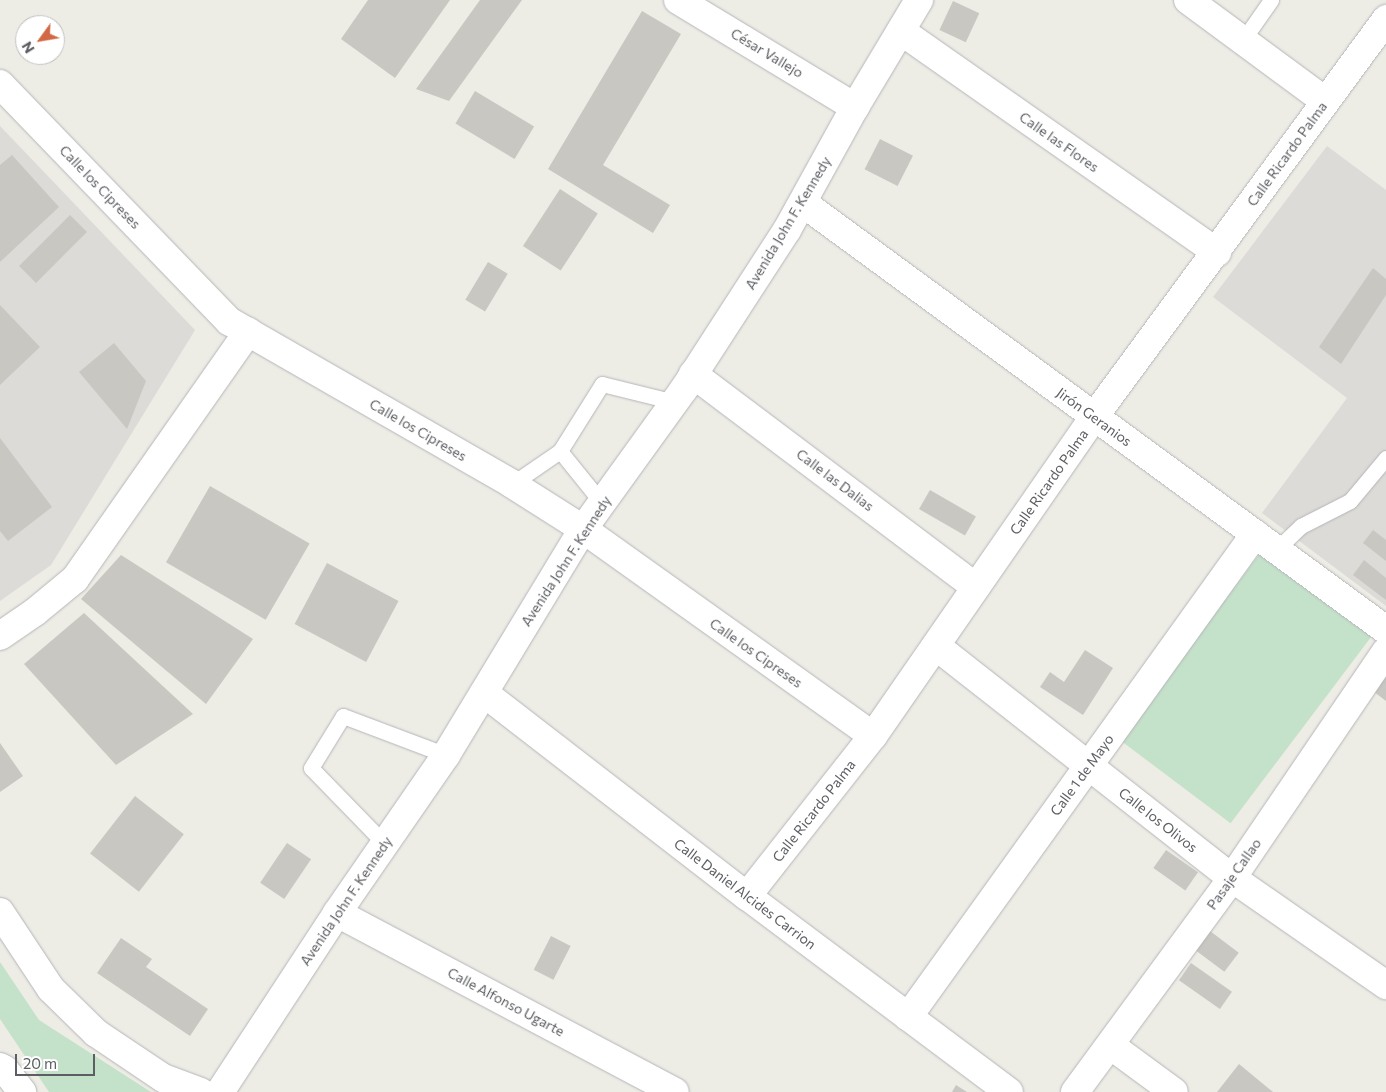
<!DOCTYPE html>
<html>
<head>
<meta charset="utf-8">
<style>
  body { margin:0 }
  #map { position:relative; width:1386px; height:1092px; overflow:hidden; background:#edece5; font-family:Commissioner,sans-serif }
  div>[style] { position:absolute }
  .industrial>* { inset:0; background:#dcdbd7 }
  .green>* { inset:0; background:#c4e1c9; transform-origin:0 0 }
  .building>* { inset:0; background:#c8c7c1; transform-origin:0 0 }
  .roads { filter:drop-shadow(0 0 1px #b5b5ba) drop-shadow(0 0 1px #b5b5ba) }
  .lane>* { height:15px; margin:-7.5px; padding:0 7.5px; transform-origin:7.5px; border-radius:7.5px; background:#fff }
  .street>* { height:28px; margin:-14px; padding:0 14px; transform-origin:14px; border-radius:14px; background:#fff }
  .secondary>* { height:28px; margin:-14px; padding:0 14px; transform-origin:14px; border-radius:14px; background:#fff }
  span { translate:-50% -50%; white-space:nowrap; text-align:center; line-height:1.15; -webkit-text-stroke:4.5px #fff; paint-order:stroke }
  .street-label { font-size:14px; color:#5c5e63 }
  .north { position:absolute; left:15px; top:15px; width:50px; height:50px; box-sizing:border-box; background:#fff; border:1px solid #bebfc1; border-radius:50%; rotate:238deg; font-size:14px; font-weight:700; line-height:20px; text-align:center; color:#5c5e63 }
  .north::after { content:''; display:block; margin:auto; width:18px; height:22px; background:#d26845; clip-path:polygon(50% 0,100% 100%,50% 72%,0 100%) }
  .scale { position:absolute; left:15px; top:1054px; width:80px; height:22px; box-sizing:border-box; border:2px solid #5c5e63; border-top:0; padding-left:6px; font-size:15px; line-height:18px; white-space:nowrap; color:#5c5e63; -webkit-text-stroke:4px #fff; paint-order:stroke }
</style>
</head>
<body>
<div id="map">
  <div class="industrial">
    <i style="clip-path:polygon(0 126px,195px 330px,51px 565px,0 601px)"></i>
    <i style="clip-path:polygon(1327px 146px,1386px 190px,1386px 606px,1262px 513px,1347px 398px,1213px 297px)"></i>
  </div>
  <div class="green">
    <i style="left:1264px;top:548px;width:139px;height:240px;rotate:37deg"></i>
    <i style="clip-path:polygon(0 962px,39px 1020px,151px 1092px,49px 1092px,0 1019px)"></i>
  </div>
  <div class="building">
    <i style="clip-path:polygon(368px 0,450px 0,395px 78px,341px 39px)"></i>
    <i style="clip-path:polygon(480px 0,522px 0,449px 101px,416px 89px)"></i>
    <i style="left:953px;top:1px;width:29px;height:32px;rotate:25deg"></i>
    <i style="clip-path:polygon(642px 11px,681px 34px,603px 165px,670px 205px,653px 233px,548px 169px)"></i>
    <i style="left:475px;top:91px;width:69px;height:38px;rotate:31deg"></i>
    <i style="left:880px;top:139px;width:37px;height:34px;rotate:27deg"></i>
    <i style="clip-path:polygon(12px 155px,59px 207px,0 262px,0 165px)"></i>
    <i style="left:560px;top:189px;width:45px;height:68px;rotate:33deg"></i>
    <i style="left:70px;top:215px;width:24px;height:72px;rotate:45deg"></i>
    <i style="left:488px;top:262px;width:23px;height:44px;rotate:31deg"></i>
    <i style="clip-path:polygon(1373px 268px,1386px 279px,1386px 295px,1341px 364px,1319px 347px)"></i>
    <i style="clip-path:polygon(0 305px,40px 347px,0 385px)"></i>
    <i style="clip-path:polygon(114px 343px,146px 381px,127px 429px,79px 372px)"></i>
    <i style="clip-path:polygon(0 438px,52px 507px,8px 541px,0 531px)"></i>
    <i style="left:210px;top:486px;width:115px;height:88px;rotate:30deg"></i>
    <i style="left:930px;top:490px;width:53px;height:22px;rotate:30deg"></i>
    <i style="clip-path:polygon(1373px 530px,1386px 540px,1386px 561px,1363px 543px)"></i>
    <i style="clip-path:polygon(121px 555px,253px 639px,206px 704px,81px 599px)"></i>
    <i style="clip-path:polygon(1364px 560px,1386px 578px,1386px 600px,1353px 575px)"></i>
    <i style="left:327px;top:563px;width:81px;height:69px;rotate:28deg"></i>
    <i style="clip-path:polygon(84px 613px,193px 714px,116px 765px,24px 664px)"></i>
    <i style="clip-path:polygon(1085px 650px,1113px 668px,1083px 715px,1040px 687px,1050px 672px,1064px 682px)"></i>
    <i style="clip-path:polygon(1386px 673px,1386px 701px,1373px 691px)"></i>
    <i style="clip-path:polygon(0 743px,23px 776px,0 792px)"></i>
    <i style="left:135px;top:796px;width:62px;height:73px;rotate:38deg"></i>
    <i style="left:287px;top:843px;width:29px;height:48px;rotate:34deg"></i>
    <i style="left:1166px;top:850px;width:39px;height:22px;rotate:35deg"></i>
    <i style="left:1210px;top:931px;width:36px;height:24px;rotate:37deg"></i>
    <i style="left:551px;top:936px;width:22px;height:38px;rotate:27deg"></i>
    <i style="clip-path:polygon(121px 938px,152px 959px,146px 967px,208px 1009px,190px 1036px,97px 973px)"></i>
    <i style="left:1191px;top:963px;width:50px;height:21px;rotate:35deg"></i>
    <i style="clip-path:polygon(1239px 1064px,1273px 1092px,1217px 1092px)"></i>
    <i style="clip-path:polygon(956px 1085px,967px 1092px,952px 1092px)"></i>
  </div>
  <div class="roads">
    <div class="lane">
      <i style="left:1243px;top:40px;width:49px;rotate:-55deg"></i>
      <i style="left:512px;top:484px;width:58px;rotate:-34.5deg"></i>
      <i style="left:602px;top:503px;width:67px;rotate:-128.9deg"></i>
      <i style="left:560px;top:451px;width:79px;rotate:-57.9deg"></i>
      <i style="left:602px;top:384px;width:75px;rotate:13.9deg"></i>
      <i style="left:1277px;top:549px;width:33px;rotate:-44deg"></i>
      <i style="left:1301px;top:526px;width:55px;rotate:-27deg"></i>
      <i style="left:1350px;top:501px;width:56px;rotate:-50.1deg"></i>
      <i style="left:385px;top:844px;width:106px;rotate:-134.2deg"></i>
      <i style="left:311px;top:768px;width:61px;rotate:-58.4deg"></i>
      <i style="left:343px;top:716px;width:110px;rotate:20.7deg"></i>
    </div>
    <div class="street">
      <i style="left:678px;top:0;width:207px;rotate:31.2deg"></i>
      <i style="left:1188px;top:0;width:170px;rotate:36.4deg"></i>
      <i style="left:901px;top:31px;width:386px;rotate:35deg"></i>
      <i style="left:0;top:84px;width:330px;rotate:46deg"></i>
      <i style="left:229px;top:321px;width:327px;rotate:29.9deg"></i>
      <i style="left:512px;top:484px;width:84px;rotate:32.4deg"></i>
      <i style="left:583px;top:529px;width:356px;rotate:35.5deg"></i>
      <i style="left:693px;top:374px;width:354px;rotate:37deg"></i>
      <i style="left:0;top:636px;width:42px;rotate:-34.4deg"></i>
      <i style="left:35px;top:612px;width:52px;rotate:-39.5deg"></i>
      <i style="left:75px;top:579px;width:302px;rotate:-55deg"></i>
      <i style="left:936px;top:646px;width:376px;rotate:38.1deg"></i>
      <i style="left:1232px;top:878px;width:188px;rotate:34.8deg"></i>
      <i style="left:484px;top:693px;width:332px;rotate:37.7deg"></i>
      <i style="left:747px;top:896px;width:327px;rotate:36.8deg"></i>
      <i style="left:747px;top:896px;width:204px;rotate:-51.8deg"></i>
      <i style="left:873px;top:736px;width:388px;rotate:-55.3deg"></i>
      <i style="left:1094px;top:417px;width:494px;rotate:-53.7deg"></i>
      <i style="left:337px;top:913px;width:382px;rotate:27.9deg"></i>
      <i style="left:908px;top:1017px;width:595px;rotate:-54.31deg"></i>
      <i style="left:1110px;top:1045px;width:79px;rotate:36.3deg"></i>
      <i style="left:0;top:1067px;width:6px;rotate:31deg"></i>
      <i style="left:5px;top:1070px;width:28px;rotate:52deg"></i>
      <i style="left:1075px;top:1092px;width:265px;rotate:-53.7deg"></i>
      <i style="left:1232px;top:878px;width:274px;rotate:-55.8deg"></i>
    </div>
    <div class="secondary">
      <i style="left:803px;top:203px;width:723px;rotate:36.22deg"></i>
      <i style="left:0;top:912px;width:92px;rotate:56.5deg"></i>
      <i style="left:51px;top:989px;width:63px;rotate:44.4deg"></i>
      <i style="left:96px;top:1033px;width:81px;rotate:33.9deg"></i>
      <i style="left:163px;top:1078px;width:40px;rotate:20.2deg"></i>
      <i style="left:220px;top:1092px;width:214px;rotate:-56.8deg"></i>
      <i style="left:337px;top:913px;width:192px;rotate:-55.4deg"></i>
      <i style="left:446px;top:755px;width:264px;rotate:-58.8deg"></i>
      <i style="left:583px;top:529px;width:173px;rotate:-54.2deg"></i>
      <i style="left:684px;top:389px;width:189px;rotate:-57.1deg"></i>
      <i style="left:787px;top:230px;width:141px;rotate:-61.1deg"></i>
      <i style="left:855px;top:107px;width:125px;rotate:-59.1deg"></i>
    </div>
  </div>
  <div class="street-label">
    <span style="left:767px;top:53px;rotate:31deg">César Vallejo</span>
    <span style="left:1059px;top:142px;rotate:35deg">Calle las Flores</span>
    <span style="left:1287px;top:154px;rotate:-54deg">Calle Ricardo Palma</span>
    <span style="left:100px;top:187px;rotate:46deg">Calle los Cipreses</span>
    <span style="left:788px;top:223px;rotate:-59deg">Avenida John F. Kennedy</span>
    <span style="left:1094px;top:417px;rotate:36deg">Jirón Geranios</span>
    <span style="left:418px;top:430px;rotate:30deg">Calle los Cipreses</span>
    <span style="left:835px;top:480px;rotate:37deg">Calle las Dalias</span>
    <span style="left:1049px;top:482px;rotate:-55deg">Calle Ricardo Palma</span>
    <span style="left:566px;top:561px;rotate:-57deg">Avenida John F. Kennedy</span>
    <span style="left:756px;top:653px;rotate:35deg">Calle los Cipreses</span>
    <span style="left:1082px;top:775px;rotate:-54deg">Calle 1 de Mayo</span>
    <span style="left:814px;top:811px;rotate:-52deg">Calle Ricardo Palma</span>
    <span style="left:1158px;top:820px;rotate:38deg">Calle los Olivos</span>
    <span style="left:1234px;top:874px;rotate:-55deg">Pasaje Callao</span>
    <span style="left:745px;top:894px;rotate:37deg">Calle Daniel Alcides Carrion</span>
    <span style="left:346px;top:901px;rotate:-56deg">Avenida John F. Kennedy</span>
    <span style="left:506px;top:1002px;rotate:28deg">Calle Alfonso Ugarte</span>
  </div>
  <div class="north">N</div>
  <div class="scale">20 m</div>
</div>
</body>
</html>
